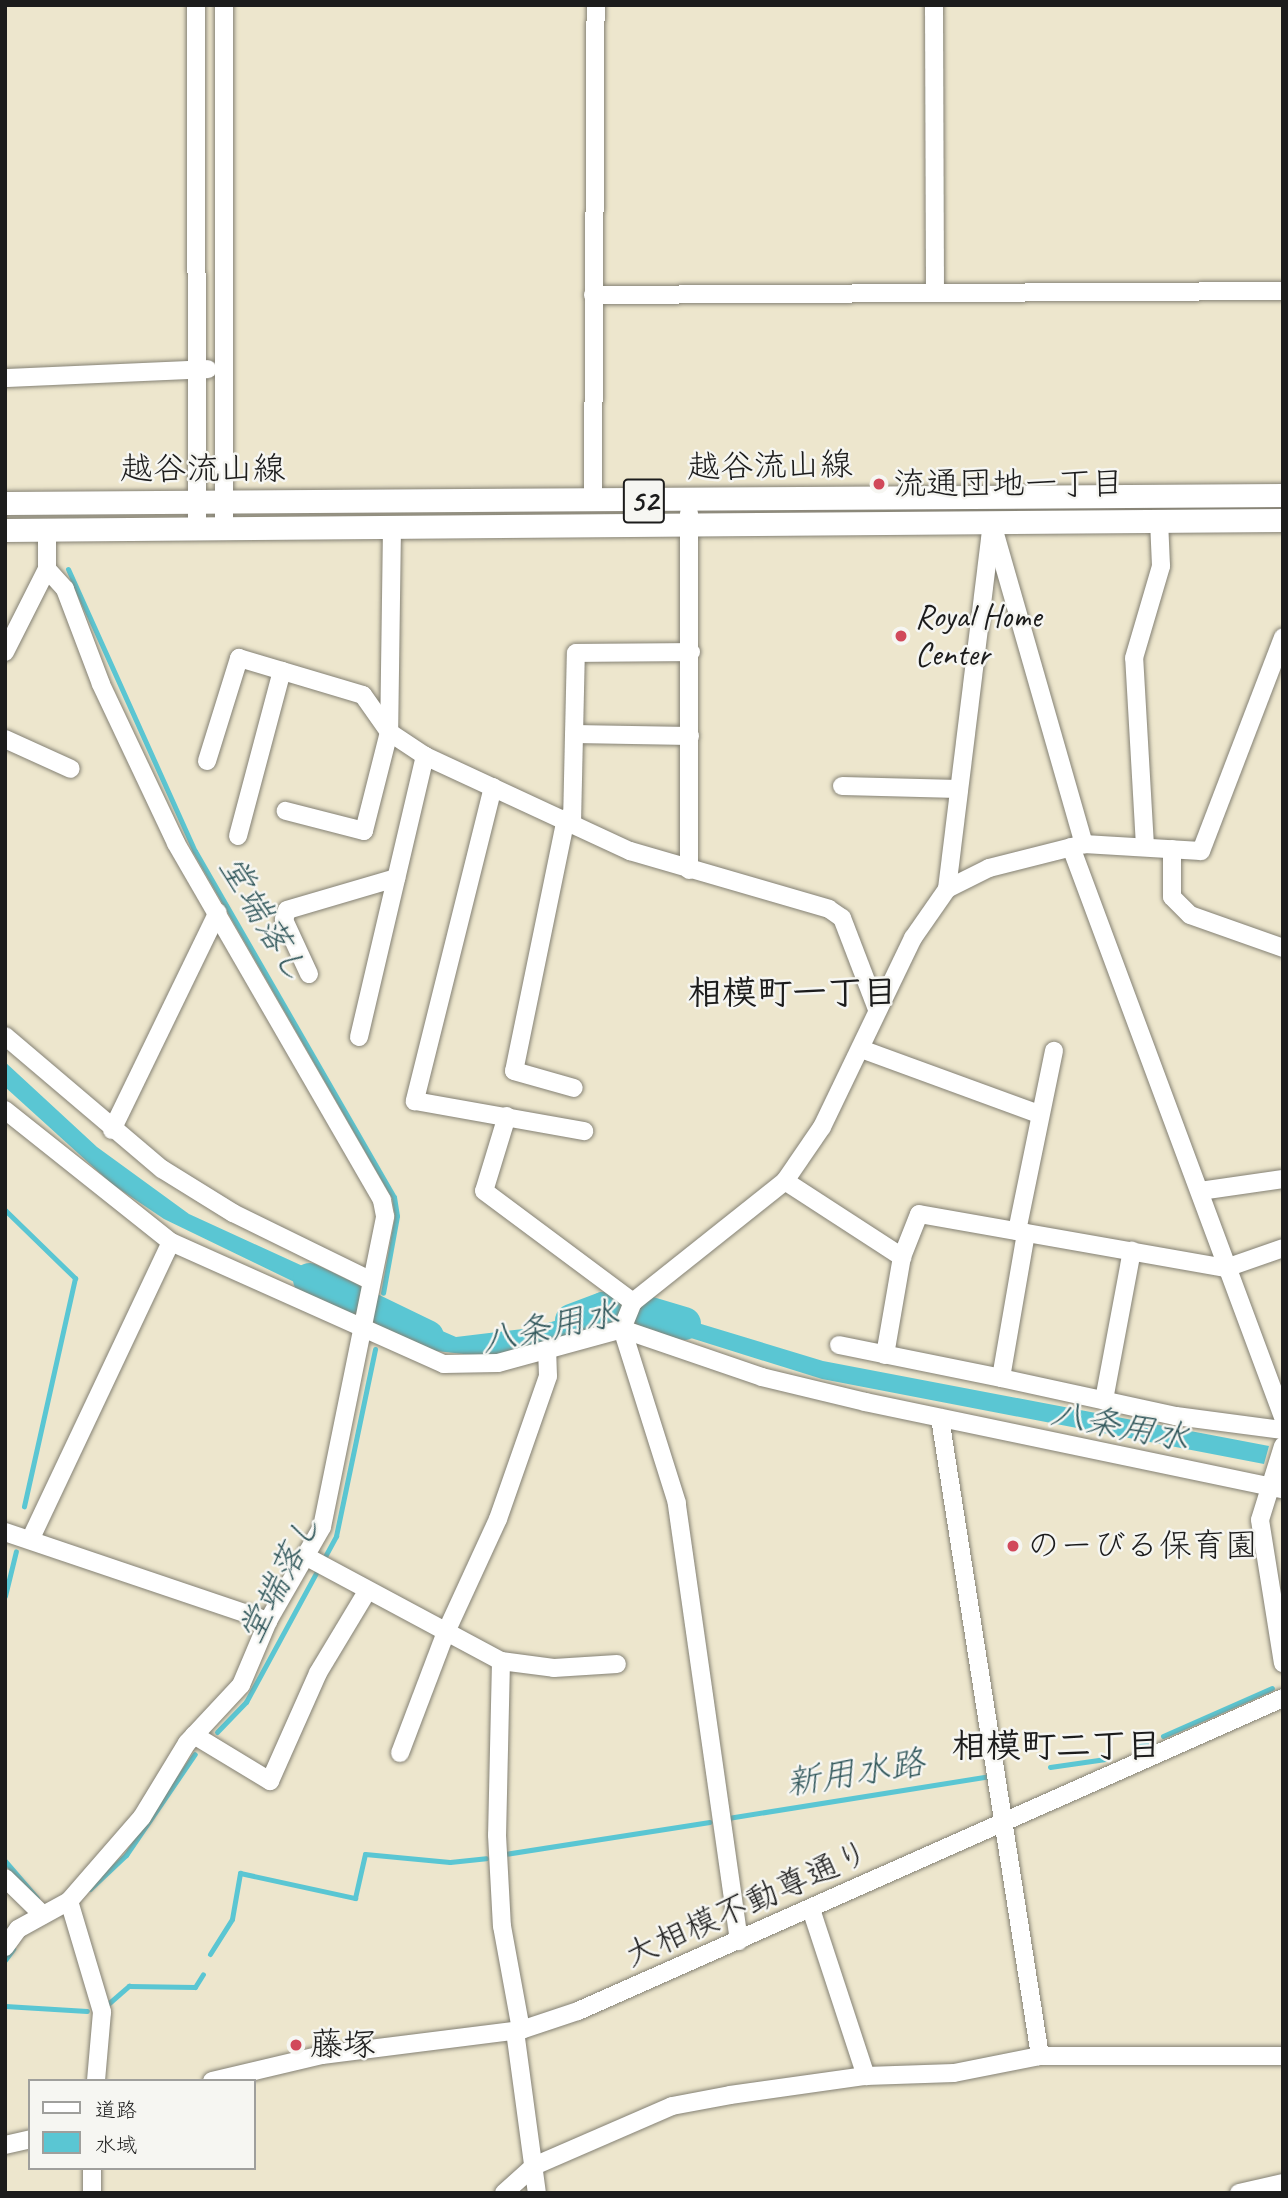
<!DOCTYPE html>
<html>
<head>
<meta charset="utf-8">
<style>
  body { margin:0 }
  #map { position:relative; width:1288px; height:2198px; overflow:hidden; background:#ede6cd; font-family:Caveat,"Klee One",sans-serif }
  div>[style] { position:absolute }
  .water>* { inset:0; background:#5ac6d3 }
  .stream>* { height:5px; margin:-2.5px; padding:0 2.5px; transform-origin:2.5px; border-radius:2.5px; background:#5ac6d3 }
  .river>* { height:33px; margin:-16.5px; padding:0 16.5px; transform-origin:16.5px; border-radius:16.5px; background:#5ac6d3 }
  .roads { filter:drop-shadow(0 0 2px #848174) drop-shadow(0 0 2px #848174) }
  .minor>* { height:18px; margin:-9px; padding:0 9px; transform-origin:9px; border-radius:9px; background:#fff }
  .major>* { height:23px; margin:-11.5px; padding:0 11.5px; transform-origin:11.5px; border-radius:11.5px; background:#fff }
  .dots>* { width:19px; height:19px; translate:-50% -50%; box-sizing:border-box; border:4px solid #f6f6f2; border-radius:50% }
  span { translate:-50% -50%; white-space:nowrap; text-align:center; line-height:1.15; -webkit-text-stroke:5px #f6f6f2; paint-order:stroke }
  .shield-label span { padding:2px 5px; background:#f6f6f2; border:2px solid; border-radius:5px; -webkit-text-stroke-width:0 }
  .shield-label { font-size:32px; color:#1c1c1c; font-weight:700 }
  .street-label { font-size:33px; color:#1c1c1c }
  .poi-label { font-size:33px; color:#1c1c1c }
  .left { translate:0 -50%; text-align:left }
  .water-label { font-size:35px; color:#32585c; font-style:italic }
  .neighbourhood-label { font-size:35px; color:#1c1c1c; font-weight:700 }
  .frame { position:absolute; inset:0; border:7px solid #1c1c1c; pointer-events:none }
  .legend { position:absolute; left:28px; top:2079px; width:228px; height:91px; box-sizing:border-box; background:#f6f6f2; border:2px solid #9f9f9c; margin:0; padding:9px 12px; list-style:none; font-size:21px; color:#1c1c1c }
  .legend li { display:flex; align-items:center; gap:14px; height:35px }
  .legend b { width:35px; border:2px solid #9f9f9c }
</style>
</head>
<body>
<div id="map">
  <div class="water">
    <i style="clip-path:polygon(5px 1062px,97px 1147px,189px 1214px,353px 1289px,348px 1308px,164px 1219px,112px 1184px,5px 1087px)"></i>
    <i style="clip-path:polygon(615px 1302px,611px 1318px,588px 1321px,580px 1333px,491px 1357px,436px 1351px,384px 1330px,387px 1307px,456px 1337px,532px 1328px)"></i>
    <i style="clip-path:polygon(645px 1307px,823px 1361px,1269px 1446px,1264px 1464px,822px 1379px,678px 1334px,639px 1317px)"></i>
  </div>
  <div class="stream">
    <i style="left:68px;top:569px;width:309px;rotate:65.8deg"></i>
    <i style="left:195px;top:851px;width:399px;rotate:60.1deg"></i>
    <i style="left:394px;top:1197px;width:19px;rotate:81deg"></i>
    <i style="left:397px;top:1216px;width:78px;rotate:100.3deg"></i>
    <i style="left:5px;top:1210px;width:98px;rotate:44.2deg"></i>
    <i style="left:75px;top:1278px;width:234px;rotate:102.6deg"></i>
    <i style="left:5px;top:1596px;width:46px;rotate:-76.3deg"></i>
    <i style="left:217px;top:1732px;width:42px;rotate:-46deg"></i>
    <i style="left:246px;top:1702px;width:189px;rotate:-61.5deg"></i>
    <i style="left:336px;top:1536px;width:191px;rotate:-78.2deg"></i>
    <i style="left:1163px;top:1736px;width:119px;rotate:-23.8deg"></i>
    <i style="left:1139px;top:1746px;width:9px;rotate:-21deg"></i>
    <i style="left:1050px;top:1767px;width:56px;rotate:-8.3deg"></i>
    <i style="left:728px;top:1818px;width:264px;rotate:-9.1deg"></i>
    <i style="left:505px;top:1854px;width:207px;rotate:-8.9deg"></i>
    <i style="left:5px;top:1861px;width:49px;rotate:49.1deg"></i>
    <i style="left:90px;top:1889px;width:50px;rotate:-43.4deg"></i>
    <i style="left:126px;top:1855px;width:122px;rotate:-55.7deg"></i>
    <i style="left:210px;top:1954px;width:41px;rotate:-57.8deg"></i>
    <i style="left:232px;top:1919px;width:47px;rotate:-80.1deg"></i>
    <i style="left:240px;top:1873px;width:118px;rotate:12.3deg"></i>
    <i style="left:355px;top:1898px;width:45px;rotate:-77.2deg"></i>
    <i style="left:365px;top:1854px;width:85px;rotate:5.4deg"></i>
    <i style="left:450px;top:1862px;width:36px;rotate:-6deg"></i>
    <i style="left:5px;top:1960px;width:14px;rotate:-54deg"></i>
    <i style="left:108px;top:2004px;width:28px;rotate:-41deg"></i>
    <i style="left:129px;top:1986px;width:66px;rotate:0.9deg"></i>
    <i style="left:195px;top:1987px;width:15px;rotate:-58deg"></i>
    <i style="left:5px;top:2006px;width:82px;rotate:3.5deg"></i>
  </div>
  <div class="river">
    <i style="left:309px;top:1279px;width:131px;rotate:25.8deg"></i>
    <i style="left:571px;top:1320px;width:34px;rotate:-21deg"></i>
    <i style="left:603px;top:1308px;width:34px;rotate:2deg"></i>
    <i style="left:637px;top:1309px;width:49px;rotate:16.6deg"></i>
  </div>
  <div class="roads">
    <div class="minor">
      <i style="left:196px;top:5px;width:524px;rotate:89.89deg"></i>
      <i style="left:934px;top:5px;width:287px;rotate:89.8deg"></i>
      <i style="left:593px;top:295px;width:690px;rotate:-0.33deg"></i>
      <i style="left:5px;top:378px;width:203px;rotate:-2.5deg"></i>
      <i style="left:593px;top:502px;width:497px;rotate:-89.7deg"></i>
      <i style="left:689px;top:513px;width:357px;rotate:90deg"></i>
      <i style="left:392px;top:527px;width:205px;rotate:90.8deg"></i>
      <i style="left:389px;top:732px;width:43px;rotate:33.7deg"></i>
      <i style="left:425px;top:756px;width:226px;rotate:24.9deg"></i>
      <i style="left:630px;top:851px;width:207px;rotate:16.2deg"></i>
      <i style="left:829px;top:909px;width:16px;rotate:35deg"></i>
      <i style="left:842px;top:918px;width:97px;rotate:69deg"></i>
      <i style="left:224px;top:529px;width:524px;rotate:-90deg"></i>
      <i style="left:995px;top:534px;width:323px;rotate:74deg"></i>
      <i style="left:5px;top:652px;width:93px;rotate:-63.2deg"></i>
      <i style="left:47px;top:569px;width:39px;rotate:-90deg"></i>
      <i style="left:574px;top:734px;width:116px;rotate:1deg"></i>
      <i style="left:5px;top:739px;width:72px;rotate:24.4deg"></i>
      <i style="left:207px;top:761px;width:108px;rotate:-72.7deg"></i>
      <i style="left:239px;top:658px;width:129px;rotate:16.6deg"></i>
      <i style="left:363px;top:695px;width:45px;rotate:54.9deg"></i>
      <i style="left:389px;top:732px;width:102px;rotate:104.2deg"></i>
      <i style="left:364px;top:831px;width:81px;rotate:-165.6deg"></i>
      <i style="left:842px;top:786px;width:117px;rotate:1.5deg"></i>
      <i style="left:493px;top:787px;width:324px;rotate:104deg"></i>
      <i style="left:415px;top:1101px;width:172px;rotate:10.1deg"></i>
      <i style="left:566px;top:818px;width:258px;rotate:101.6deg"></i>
      <i style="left:514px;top:1071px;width:62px;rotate:15.8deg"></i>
      <i style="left:572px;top:823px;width:170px;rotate:-88.7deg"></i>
      <i style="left:576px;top:653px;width:115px;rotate:-0.5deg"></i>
      <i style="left:238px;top:836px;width:171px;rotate:-75.1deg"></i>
      <i style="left:1145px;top:846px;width:188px;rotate:-93.3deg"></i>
      <i style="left:1134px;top:658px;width:96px;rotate:-73.6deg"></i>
      <i style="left:1161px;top:566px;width:46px;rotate:-92.5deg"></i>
      <i style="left:1071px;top:847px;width:608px;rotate:69.6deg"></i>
      <i style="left:1172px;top:849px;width:48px;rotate:90deg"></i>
      <i style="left:1172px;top:897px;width:25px;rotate:45deg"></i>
      <i style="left:1190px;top:915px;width:99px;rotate:19.5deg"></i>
      <i style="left:947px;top:889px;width:47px;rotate:-26.6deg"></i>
      <i style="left:989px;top:868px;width:98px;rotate:-14.2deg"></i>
      <i style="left:1084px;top:844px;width:117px;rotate:3.4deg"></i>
      <i style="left:1201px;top:851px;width:229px;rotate:-69deg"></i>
      <i style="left:309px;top:974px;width:60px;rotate:-114.8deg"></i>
      <i style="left:284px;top:920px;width:10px;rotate:-73deg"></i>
      <i style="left:287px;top:910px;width:114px;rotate:-16.4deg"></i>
      <i style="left:5px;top:1036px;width:206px;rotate:40.3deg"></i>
      <i style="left:162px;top:1169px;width:84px;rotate:31.8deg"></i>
      <i style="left:233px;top:1213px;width:153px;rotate:26.1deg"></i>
      <i style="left:359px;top:1037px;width:289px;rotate:-76.8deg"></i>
      <i style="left:861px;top:1049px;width:189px;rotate:20.1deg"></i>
      <i style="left:5px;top:1110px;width:212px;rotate:38.5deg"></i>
      <i style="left:171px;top:1242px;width:299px;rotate:24.1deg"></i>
      <i style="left:444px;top:1364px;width:54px;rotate:-1.1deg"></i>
      <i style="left:498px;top:1363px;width:129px;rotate:-15.3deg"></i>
      <i style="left:622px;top:1329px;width:148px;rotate:18.9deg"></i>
      <i style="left:762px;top:1377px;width:106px;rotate:13.6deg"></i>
      <i style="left:865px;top:1402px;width:427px;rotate:11.8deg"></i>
      <i style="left:507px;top:1116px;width:78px;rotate:107deg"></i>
      <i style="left:484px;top:1191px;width:186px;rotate:36.7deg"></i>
      <i style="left:112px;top:1130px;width:242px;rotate:-64.1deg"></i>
      <i style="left:785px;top:1181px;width:140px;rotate:33deg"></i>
      <i style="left:1200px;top:1191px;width:84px;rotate:-8.2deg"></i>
      <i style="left:1017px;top:1231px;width:184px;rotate:-78.4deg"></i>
      <i style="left:1026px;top:1233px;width:147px;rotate:99.8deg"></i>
      <i style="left:1001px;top:1378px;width:179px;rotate:12.3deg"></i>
      <i style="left:1176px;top:1416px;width:108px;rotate:7.5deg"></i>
      <i style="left:839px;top:1345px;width:165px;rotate:11.5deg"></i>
      <i style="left:885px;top:1355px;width:99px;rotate:-80.2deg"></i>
      <i style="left:902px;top:1257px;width:46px;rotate:-68.4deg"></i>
      <i style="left:919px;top:1214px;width:312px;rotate:10deg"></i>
      <i style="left:1226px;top:1268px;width:60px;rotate:-19.3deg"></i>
      <i style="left:1104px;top:1400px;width:152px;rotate:-79.4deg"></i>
      <i style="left:940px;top:1418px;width:646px;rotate:81.09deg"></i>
      <i style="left:1283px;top:1446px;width:77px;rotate:107.3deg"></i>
      <i style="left:1260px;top:1520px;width:145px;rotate:80.9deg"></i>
      <i style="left:5px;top:1532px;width:278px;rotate:18.7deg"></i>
      <i style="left:31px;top:1538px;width:327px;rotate:-64.7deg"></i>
      <i style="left:307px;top:1557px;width:220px;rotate:28.2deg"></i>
      <i style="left:501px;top:1661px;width:53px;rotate:7.5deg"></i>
      <i style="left:554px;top:1668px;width:63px;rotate:-3.6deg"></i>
      <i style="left:501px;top:1661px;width:174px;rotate:91.3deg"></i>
      <i style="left:497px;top:1835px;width:91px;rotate:86.9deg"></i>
      <i style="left:502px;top:1926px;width:106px;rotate:79.6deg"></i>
      <i style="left:194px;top:1735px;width:89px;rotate:31.2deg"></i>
      <i style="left:270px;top:1781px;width:118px;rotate:-66deg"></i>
      <i style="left:318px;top:1673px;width:93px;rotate:-59deg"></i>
      <i style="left:400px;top:1753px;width:129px;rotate:-69.2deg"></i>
      <i style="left:446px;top:1632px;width:124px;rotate:-65.3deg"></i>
      <i style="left:498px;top:1519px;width:151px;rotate:-70.7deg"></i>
      <i style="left:548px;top:1376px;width:25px;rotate:-92deg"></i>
      <i style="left:5px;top:1878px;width:53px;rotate:44.2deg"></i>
      <i style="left:69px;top:1901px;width:116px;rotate:73.4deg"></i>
      <i style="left:102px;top:2012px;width:69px;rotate:95deg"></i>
      <i style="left:811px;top:1909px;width:176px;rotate:71.8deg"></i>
      <i style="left:739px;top:1941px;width:442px;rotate:-98.1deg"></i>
      <i style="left:677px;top:1503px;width:182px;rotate:-107.5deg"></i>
      <i style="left:622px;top:1329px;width:29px;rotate:-68deg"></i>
      <i style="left:633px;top:1302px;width:194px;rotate:-38.5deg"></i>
      <i style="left:785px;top:1181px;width:65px;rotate:-55.6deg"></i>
      <i style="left:822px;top:1127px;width:210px;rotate:-64.3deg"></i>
      <i style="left:913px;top:938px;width:60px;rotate:-55.2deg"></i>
      <i style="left:947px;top:889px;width:370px;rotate:-83deg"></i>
      <i style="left:5px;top:1947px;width:22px;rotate:-54deg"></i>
      <i style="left:18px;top:1929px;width:58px;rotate:-28.8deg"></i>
      <i style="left:69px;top:1901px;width:111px;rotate:-49deg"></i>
      <i style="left:142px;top:1817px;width:87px;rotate:-58.7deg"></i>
      <i style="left:187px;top:1743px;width:79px;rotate:-47deg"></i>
      <i style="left:241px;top:1685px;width:69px;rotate:-67.1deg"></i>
      <i style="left:268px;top:1621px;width:108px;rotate:-60.1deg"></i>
      <i style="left:322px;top:1527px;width:317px;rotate:-78.5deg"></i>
      <i style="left:385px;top:1216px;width:16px;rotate:-101deg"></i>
      <i style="left:382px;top:1200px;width:412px;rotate:-120deg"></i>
      <i style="left:176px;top:843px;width:176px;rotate:-115.3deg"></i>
      <i style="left:101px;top:684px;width:102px;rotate:-110.8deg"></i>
      <i style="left:65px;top:589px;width:27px;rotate:-132deg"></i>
      <i style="left:515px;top:2031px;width:163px;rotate:82.3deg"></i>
      <i style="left:212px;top:2081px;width:113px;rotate:-13.3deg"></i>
      <i style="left:322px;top:2055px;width:201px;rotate:-7.2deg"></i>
      <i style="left:521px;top:2030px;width:60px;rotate:-18.4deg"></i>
      <i style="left:578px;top:2011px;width:771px;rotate:-23.94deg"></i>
      <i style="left:5px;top:2145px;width:26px;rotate:-13deg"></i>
      <i style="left:92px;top:2168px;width:25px;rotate:90deg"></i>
      <i style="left:504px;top:2193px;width:40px;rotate:-42deg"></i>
      <i style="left:534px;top:2166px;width:150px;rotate:-23.5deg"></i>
      <i style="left:672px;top:2106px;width:59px;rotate:-10.7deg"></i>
      <i style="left:730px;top:2095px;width:137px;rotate:-8deg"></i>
      <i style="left:866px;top:2076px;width:88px;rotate:-2deg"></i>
      <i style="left:954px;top:2073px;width:88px;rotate:-11.2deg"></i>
      <i style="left:1040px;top:2056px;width:243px"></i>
      <i style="left:1239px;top:2193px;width:45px;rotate:-12.8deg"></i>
    </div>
    <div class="major">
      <i style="left:5px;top:503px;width:1278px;rotate:-0.36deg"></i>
      <i style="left:5px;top:530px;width:1278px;rotate:-0.45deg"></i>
    </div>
  </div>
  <div class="dots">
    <i style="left:879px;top:484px;background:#d1495b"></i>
    <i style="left:901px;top:636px;background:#d1495b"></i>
    <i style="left:1013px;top:1546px;background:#d1495b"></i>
    <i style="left:296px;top:2045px;background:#d1495b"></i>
  </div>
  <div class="shield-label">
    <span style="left:644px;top:501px">52</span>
  </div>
  <div class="street-label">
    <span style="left:770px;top:466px;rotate:-1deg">越谷流山線</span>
    <span style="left:203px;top:469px">越谷流山線</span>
    <span style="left:747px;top:1904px;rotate:-24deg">大相模不動尊通り</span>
  </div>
  <div class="poi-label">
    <span class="left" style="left:893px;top:484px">流通団地一丁目</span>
    <span class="left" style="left:915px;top:636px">Royal Home<br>Center</span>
    <span class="left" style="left:1027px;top:1546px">のーびる保育園</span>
    <span class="left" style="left:310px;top:2045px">藤塚</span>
  </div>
  <div class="water-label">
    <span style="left:264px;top:919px;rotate:59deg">堂端落し</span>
    <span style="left:550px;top:1327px;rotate:-12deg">八条用水</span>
    <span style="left:1120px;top:1426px;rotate:11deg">八条用水</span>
    <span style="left:280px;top:1578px;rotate:-63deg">堂端落し</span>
    <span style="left:855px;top:1773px;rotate:-9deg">新用水路</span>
  </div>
  <div class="neighbourhood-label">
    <span style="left:792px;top:993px">相模町一丁目</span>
    <span style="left:1056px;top:1746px">相模町二丁目</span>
  </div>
  <div class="frame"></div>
  <ul class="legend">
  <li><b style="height:9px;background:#fff"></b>道路</li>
  <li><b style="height:19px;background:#5ac6d3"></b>水域</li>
  </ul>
</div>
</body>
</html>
